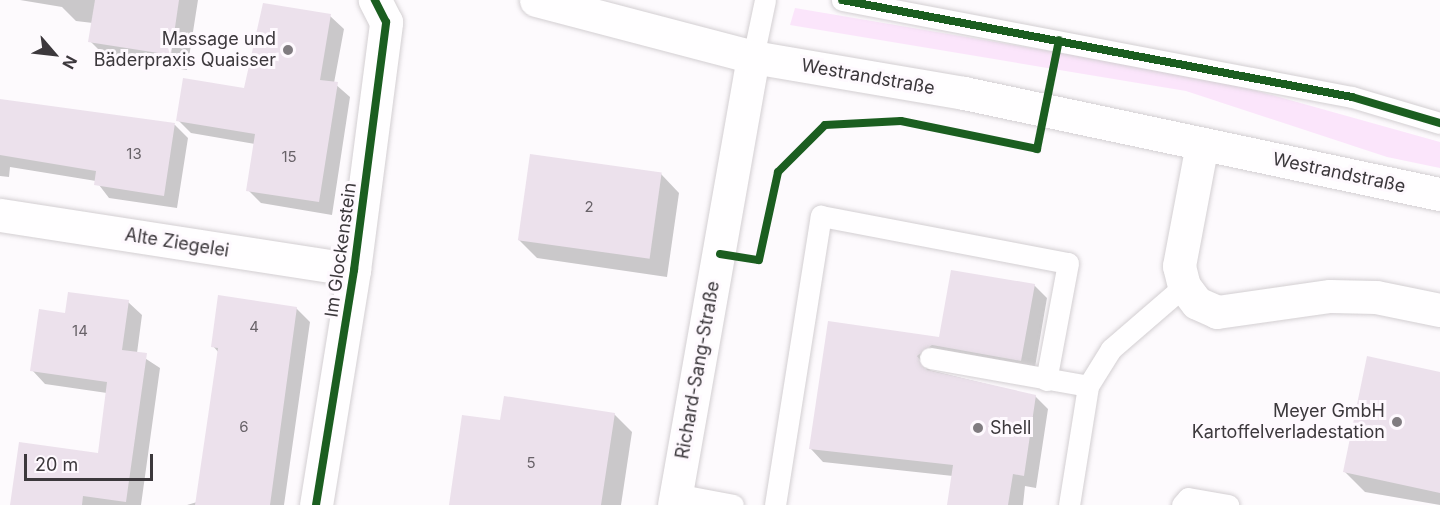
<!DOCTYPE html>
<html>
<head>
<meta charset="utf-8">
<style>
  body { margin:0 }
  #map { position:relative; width:1440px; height:505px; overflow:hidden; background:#fdfafd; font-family:Inter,sans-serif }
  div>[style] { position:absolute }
  .green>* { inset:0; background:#fbe5fb }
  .shadow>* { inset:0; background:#0003 }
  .building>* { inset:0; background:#ece1ec; transform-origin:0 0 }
  .roads { filter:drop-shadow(0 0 2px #d3cfd2) drop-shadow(0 0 2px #d3cfd2) }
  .service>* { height:21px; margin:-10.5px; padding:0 10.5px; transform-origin:10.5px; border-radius:10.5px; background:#fffeff }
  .minor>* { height:33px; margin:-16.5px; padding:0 16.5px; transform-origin:16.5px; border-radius:16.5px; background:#fffeff }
  .secondary>* { height:33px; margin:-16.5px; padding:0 16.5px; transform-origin:16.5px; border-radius:16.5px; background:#fffeff }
  .cycleway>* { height:8px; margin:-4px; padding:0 4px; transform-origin:4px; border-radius:4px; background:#1b5e20 }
  .dots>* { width:16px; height:16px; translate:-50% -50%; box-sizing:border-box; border:3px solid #fef9fe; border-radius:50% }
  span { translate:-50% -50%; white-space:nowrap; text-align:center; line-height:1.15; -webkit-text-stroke:6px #fef9fe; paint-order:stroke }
  .number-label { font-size:15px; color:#686268 }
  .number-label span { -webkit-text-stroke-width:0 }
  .poi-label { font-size:18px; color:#3c383c }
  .right { translate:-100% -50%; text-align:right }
  .left { translate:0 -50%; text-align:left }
  .street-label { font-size:18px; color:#3c383c }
  .north { position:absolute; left:24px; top:24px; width:60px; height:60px; -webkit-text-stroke:4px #fef9fe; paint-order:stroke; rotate:118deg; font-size:16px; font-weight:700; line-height:24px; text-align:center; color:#3c383c }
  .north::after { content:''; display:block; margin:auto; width:21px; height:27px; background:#3c383c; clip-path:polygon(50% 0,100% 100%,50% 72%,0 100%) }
  .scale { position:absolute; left:24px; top:454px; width:129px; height:27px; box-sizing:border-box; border:3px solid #3c383c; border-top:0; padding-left:8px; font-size:18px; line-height:21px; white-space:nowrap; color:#3c383c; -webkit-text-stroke:4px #fef9fe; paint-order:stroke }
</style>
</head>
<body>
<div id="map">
  <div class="green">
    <i style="clip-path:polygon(795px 8px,1214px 79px,1440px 142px,1440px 168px,1387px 157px,1186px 91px,790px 25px)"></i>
  </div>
  <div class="shadow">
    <i style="clip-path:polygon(20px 0,198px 0,187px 70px,107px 58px,90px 41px,93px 23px,76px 21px,62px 7px)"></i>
    <i style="clip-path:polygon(330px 16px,344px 29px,334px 83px,350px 97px,332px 215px,261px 203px,248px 190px,255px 144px,191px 133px,178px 120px,245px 90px)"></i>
    <i style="clip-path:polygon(0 100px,175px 125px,188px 138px,177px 208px,109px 198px,96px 181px,10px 167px,9px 177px,0 176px)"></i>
    <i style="clip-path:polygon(661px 174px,679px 193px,667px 277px,537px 258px,519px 240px)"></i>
    <i style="clip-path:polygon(1034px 285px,1047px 298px,1034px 373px,945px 357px,929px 370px,1035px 396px,1048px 409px,1036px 488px,1025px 486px,1023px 505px,948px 505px,953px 476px,823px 462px,811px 449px,829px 323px,940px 339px)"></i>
    <i style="clip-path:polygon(128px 302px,142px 315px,137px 353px,160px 368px,141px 505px,13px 505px,99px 454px,107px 393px,45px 384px,32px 370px,66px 315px)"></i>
    <i style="clip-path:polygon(296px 308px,310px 322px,284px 505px,187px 505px,197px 502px,219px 353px,213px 346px)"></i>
    <i style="clip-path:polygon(1440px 373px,1440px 505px,1365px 492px,1344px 471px)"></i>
    <i style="clip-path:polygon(614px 414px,632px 432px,621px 505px,450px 505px,501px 422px)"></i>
  </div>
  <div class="building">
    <i style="clip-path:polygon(95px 0,179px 0,171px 55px,88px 42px)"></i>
    <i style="clip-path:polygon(263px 3px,331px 14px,320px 80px,338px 82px,319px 202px,246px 191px,255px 134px,176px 121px,183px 78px,244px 88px)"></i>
    <i style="clip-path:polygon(0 99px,175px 123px,164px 196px,94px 185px,96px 171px,0 155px)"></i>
    <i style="left:530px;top:154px;width:133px;height:87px;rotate:8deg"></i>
    <i style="clip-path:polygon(951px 270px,1035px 284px,1021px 361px,932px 345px,917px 356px,927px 370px,1036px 395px,1024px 476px,1013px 474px,1008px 505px,947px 505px,953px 465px,809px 449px,828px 321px,939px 337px)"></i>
    <i style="clip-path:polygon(68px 292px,129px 300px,122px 350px,147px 353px,126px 502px,83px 496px,82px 505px,10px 505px,19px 442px,98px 453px,107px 382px,30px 371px,39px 309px,65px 313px)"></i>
    <i style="clip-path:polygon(218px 295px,297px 307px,270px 505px,195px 505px,218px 348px,211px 347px)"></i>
    <i style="clip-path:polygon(1367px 356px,1440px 372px,1440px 493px,1343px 472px)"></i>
    <i style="clip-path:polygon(504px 396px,615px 413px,601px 505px,449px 505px,462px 415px,500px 420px)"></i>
  </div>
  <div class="roads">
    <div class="service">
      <i style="left:842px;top:0;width:519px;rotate:10.77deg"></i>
      <i style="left:1352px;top:97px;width:92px;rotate:16.5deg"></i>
      <i style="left:753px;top:57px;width:58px;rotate:-78.1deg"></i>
      <i style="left:930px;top:358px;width:160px;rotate:10deg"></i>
      <i style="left:675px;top:494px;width:59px;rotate:10.7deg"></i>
      <i style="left:775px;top:505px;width:293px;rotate:-81deg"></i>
      <i style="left:821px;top:216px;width:251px;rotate:10.8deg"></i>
      <i style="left:1068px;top:263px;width:119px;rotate:100.6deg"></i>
      <i style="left:1069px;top:505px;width:121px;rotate:-80.9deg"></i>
      <i style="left:1088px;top:386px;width:44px;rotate:-58.1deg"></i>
      <i style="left:1111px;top:349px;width:96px;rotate:-40.8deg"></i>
      <i style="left:1182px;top:505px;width:9px;rotate:-49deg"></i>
      <i style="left:1188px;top:498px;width:41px;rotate:9.9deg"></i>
    </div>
    <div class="minor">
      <i style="left:1202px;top:144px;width:124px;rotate:100.7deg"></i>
      <i style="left:1179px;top:266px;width:21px;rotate:76deg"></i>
      <i style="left:1184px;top:286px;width:21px;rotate:53deg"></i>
      <i style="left:1197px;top:303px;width:22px;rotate:24deg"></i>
      <i style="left:1217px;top:312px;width:114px;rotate:-8.1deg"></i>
      <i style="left:1330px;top:296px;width:46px;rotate:1.2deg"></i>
      <i style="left:1376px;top:297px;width:65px;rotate:11.5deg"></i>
      <i style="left:0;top:215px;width:358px;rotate:8.8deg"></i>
      <i style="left:316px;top:505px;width:238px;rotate:-80.8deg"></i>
      <i style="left:354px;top:270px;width:250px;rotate:-82.6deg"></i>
      <i style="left:386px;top:22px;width:25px;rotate:-117deg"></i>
      <i style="left:674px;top:505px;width:455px;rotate:-80deg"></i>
    </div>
    <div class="secondary">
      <i style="left:536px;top:0;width:224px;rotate:14.7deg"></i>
      <i style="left:753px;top:57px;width:214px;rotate:9.7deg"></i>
      <i style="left:964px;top:93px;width:487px;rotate:12deg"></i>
    </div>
  </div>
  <div class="cycleway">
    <i style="left:842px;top:0;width:519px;rotate:10.77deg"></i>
    <i style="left:1352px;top:97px;width:92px;rotate:16.5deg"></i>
    <i style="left:720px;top:254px;width:39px;rotate:9deg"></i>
    <i style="left:759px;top:260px;width:90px;rotate:-77.8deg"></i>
    <i style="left:778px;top:172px;width:66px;rotate:-45deg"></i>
    <i style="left:825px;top:125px;width:76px;rotate:-3deg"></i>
    <i style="left:901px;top:121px;width:139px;rotate:11.6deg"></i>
    <i style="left:1037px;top:149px;width:111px;rotate:-78.6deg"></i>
    <i style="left:316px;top:505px;width:238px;rotate:-80.8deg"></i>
    <i style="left:354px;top:270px;width:250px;rotate:-82.6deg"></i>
    <i style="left:386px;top:22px;width:25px;rotate:-117deg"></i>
  </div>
  <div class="dots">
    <i style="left:288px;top:50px;background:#807c80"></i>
    <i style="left:1397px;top:422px;background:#807c80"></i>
    <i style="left:978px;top:428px;background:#807c80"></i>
  </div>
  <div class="number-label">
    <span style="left:134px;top:154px">13</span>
    <span style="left:289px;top:157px">15</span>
    <span style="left:589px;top:207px">2</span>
    <span style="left:254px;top:327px">4</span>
    <span style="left:80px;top:331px">14</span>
    <span style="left:244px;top:427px">6</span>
    <span style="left:531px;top:463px">5</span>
  </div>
  <div class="poi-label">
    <span class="right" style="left:276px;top:50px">Massage und<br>Bäderpraxis Quaisser</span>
    <span class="right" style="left:1385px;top:422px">Meyer GmbH<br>Kartoffelverladestation</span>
    <span class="left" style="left:990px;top:428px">Shell</span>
  </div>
  <div class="street-label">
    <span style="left:868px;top:77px;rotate:10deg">Westrandstraße</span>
    <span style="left:1339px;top:173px;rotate:12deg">Westrandstraße</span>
    <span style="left:177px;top:243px;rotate:9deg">Alte Ziegelei</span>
    <span style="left:341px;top:250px;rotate:-82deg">Im Glockenstein</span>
    <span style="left:698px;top:370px;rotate:-80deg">Richard-Sang-Straße</span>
  </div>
  <div class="north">N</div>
  <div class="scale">20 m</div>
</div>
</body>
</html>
